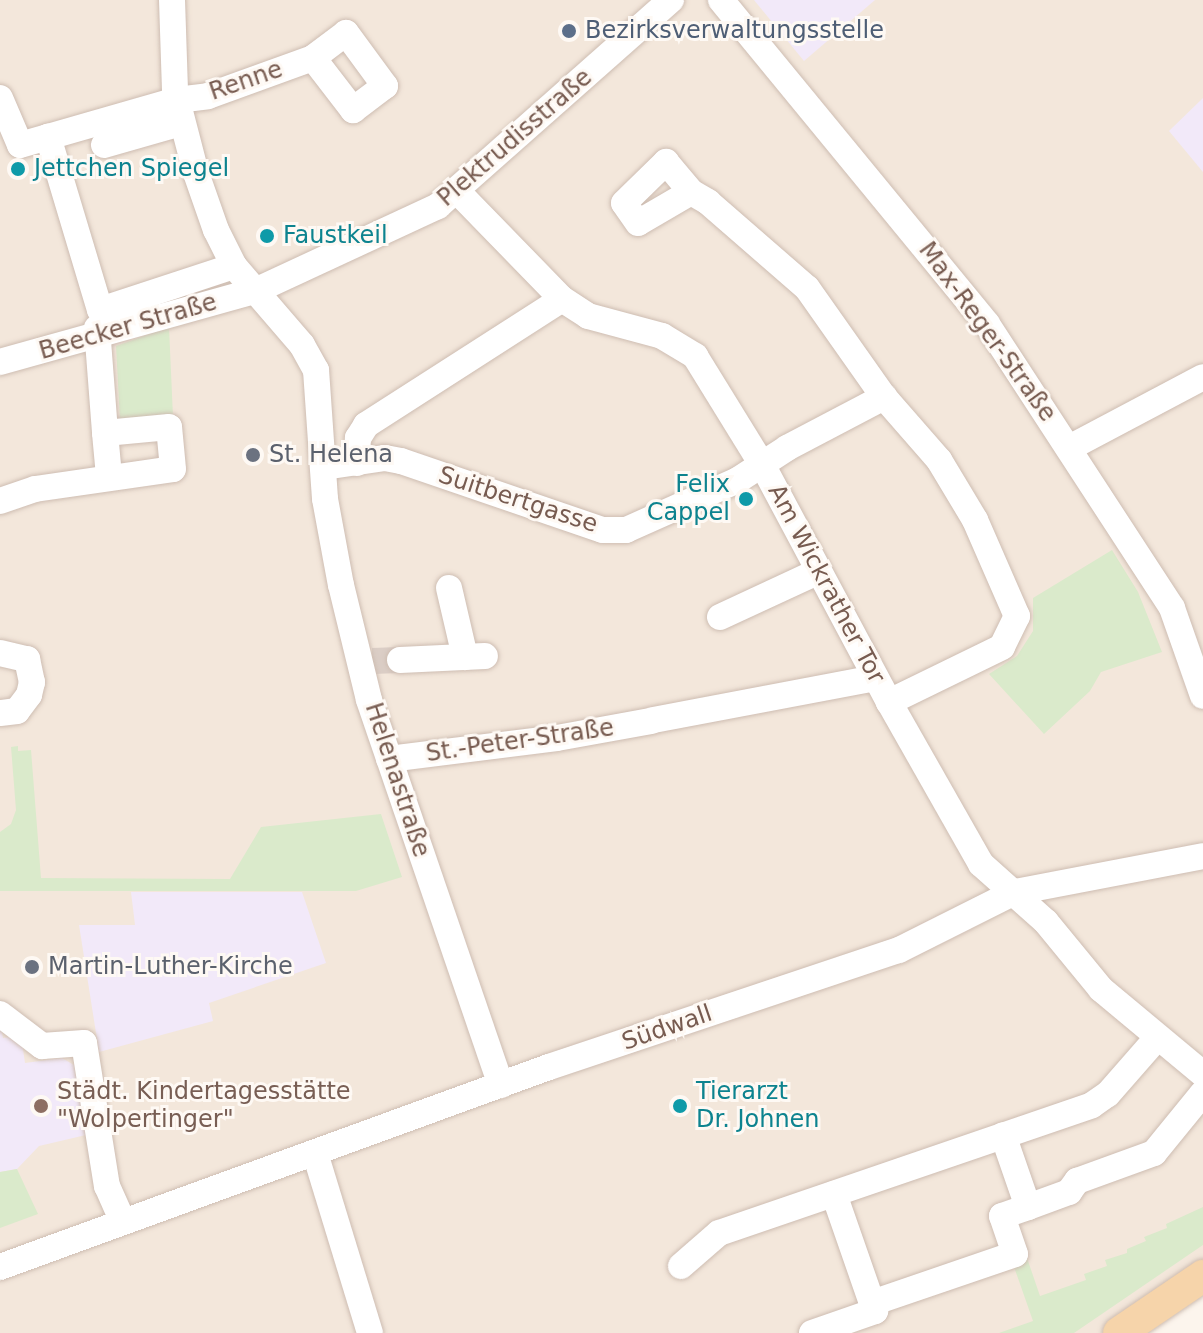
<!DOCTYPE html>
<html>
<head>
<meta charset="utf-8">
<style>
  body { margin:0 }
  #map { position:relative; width:1203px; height:1333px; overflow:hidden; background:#fcf5ed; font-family:"DejaVu Sans",sans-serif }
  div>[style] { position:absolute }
  .residential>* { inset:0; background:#f3e7db }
  .education>* { inset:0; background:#f2e9f9 }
  .green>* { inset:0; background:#daeacb }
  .minor-tunnel>* { height:26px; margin-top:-13px; transform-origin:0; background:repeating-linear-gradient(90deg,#dbcec6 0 26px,transparent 0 39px) }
  .roads { filter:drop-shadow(0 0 2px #cebdb2) drop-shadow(0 0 2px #cebdb2) }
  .minor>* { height:26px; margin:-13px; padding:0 13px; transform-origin:13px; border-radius:13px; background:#fff }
  .major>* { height:32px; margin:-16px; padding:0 16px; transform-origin:16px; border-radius:16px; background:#f6d4aa }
  .dots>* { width:22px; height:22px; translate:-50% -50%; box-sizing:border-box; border:4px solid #fef9f4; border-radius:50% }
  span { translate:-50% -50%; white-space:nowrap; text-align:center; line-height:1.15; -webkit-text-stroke:6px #fef9f4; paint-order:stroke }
  .service-label { font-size:24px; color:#4e5e75 }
  .left { translate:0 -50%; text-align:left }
  .street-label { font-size:24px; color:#775b50 }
  .culture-label { font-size:24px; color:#0d838f }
  .right { translate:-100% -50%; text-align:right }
  .worship-label { font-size:24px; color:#5b616d }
  .education-label { font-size:24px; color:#785e54 }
</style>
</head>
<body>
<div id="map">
  <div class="residential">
    <i style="clip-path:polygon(0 0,1203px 0,1203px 1280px,1121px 1333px,0 1333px)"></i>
  </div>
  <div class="education">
    <i style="clip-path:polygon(754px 0,875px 0,804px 61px)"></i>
    <i style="clip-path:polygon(1203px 98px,1203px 172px,1169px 131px)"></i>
    <i style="clip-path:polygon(131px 892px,302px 892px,326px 963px,209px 1003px,213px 1021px,99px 1052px,79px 925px,135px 925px)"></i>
    <i style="clip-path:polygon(0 1022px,3px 1038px,21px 1035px,25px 1063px,62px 1058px,74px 1065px,86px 1135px,39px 1146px,17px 1169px,0 1172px)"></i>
  </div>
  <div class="green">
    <i style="clip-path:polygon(169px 327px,173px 417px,120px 420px,116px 346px)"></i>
    <i style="clip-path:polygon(1112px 550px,1138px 592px,1162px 652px,1101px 672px,1090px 691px,1044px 734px,989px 674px,1017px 656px,1033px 631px,1033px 598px)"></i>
    <i style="clip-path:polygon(18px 746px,18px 751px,31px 750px,41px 878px,230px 879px,261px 827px,381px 814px,402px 877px,356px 891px,0 891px,0 832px,11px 824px,16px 810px,11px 747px)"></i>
    <i style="clip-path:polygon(17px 1169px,38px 1214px,0 1228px,0 1172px)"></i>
    <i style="clip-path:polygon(1203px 1207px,1203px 1245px,1074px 1333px,999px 1333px,1033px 1321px,1013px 1264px,1027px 1258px,1040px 1296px,1086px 1280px,1084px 1274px,1107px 1266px,1105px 1260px,1127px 1253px,1127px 1249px,1146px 1241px,1144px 1237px,1167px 1228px,1166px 1224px)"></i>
  </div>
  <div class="minor-tunnel">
    <i style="left:372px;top:661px;width:28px;rotate:-2deg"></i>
  </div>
  <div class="roads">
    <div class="minor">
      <i style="left:172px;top:0;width:92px;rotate:88.1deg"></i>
      <i style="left:175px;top:92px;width:84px;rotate:75.5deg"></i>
      <i style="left:196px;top:173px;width:60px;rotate:70.7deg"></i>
      <i style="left:216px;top:230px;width:40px;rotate:63.4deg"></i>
      <i style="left:234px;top:266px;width:104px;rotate:49.3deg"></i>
      <i style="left:302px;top:345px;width:29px;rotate:61deg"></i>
      <i style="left:316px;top:370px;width:129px;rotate:86deg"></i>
      <i style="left:325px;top:499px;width:87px;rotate:79.5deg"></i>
      <i style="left:341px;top:585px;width:118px;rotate:76.3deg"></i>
      <i style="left:369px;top:700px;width:407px;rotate:71.1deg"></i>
      <i style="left:721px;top:0;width:419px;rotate:50.6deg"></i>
      <i style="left:987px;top:324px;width:339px;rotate:56.9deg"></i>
      <i style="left:1172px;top:608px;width:93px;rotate:70.6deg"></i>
      <i style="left:0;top:98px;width:51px;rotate:66.9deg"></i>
      <i style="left:20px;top:145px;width:29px;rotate:-16deg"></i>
      <i style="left:104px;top:145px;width:80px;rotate:-15.9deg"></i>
      <i style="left:457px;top:191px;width:151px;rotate:45.8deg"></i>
      <i style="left:562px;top:299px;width:31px;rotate:33deg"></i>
      <i style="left:588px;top:316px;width:77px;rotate:15.1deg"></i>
      <i style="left:662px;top:336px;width:39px;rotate:31deg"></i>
      <i style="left:695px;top:356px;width:129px;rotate:58.3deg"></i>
      <i style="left:763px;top:466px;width:268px;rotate:61.9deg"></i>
      <i style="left:889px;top:702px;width:186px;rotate:60.4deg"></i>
      <i style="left:981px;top:864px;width:87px;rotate:41.7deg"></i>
      <i style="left:1046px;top:922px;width:87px;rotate:50.6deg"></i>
      <i style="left:1101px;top:989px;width:133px;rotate:39.8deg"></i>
      <i style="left:691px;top:192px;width:61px;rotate:149.7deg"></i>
      <i style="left:638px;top:223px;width:24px;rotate:-125deg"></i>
      <i style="left:624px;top:203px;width:59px;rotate:-44.3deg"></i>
      <i style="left:666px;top:162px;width:39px;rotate:50deg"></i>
      <i style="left:691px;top:192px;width:20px;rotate:30deg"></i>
      <i style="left:708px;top:202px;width:131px;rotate:41deg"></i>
      <i style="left:807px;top:288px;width:133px;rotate:54.8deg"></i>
      <i style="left:884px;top:397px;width:84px;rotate:48.9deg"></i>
      <i style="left:939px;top:460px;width:70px;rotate:59deg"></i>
      <i style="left:975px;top:520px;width:105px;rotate:66.4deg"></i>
      <i style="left:1017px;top:616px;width:34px;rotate:116deg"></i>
      <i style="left:1002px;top:647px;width:126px;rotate:154deg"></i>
      <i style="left:234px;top:266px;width:141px;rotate:161.8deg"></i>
      <i style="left:100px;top:310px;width:181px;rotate:-106.7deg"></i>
      <i style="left:48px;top:137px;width:134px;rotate:-16deg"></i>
      <i style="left:177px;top:100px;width:31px;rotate:-7deg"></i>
      <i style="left:208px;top:96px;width:112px;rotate:-19.9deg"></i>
      <i style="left:313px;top:58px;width:66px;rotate:52.4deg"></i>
      <i style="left:353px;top:110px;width:40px;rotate:-37deg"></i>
      <i style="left:385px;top:86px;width:66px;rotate:-126.3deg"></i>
      <i style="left:346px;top:33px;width:41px;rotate:142.9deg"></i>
      <i style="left:97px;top:328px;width:105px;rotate:85.6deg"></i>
      <i style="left:0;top:362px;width:265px;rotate:-15.6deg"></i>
      <i style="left:255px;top:291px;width:202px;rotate:-24.9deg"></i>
      <i style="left:438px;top:206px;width:311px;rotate:-41.5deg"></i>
      <i style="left:1071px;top:447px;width:149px;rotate:-27.9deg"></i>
      <i style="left:357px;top:463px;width:25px;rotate:-88deg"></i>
      <i style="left:358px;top:438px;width:15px;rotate:-58deg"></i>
      <i style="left:366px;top:425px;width:233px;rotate:-32.7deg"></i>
      <i style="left:324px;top:467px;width:62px;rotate:-8.4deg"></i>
      <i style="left:385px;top:458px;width:16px;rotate:11deg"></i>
      <i style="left:401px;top:461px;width:213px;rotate:18.9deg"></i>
      <i style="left:603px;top:530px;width:23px"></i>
      <i style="left:626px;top:530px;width:123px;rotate:-24.1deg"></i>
      <i style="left:738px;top:480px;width:59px;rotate:-33.1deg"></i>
      <i style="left:787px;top:448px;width:110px;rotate:-27.7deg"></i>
      <i style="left:0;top:501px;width:37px;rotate:-19deg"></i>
      <i style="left:35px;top:489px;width:139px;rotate:-8.2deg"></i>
      <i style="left:173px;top:469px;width:42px;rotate:-95.4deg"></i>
      <i style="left:169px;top:427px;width:64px;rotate:174.6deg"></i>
      <i style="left:105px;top:433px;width:43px;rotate:84.7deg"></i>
      <i style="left:449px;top:588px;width:71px;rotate:76.9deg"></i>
      <i style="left:720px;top:617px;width:109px;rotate:-24.9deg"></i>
      <i style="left:0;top:653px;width:28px;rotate:13deg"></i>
      <i style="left:27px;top:659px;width:24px;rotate:78deg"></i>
      <i style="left:32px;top:682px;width:13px;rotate:103deg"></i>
      <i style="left:29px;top:695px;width:20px;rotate:127deg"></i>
      <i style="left:17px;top:711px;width:17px;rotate:173deg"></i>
      <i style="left:400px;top:660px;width:85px;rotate:-2.7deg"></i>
      <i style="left:653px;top:720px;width:226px;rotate:-10.7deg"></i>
      <i style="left:389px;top:759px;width:169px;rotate:-7.1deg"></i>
      <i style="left:557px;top:738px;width:96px;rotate:-10.3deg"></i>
      <i style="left:0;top:1014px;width:53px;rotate:37.3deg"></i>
      <i style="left:42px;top:1046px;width:42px;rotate:-4.1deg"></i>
      <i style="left:84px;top:1043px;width:145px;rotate:80.9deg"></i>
      <i style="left:107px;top:1186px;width:39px;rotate:66deg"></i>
      <i style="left:315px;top:1153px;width:188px;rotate:73deg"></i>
      <i style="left:834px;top:1194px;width:115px;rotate:70.8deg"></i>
      <i style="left:1028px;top:1207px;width:44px;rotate:-20.1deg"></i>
      <i style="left:1069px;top:1192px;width:14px;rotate:-54deg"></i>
      <i style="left:1077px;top:1181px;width:82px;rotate:-20deg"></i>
      <i style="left:1154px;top:1153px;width:77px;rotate:-50.8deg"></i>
      <i style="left:681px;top:1266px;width:50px;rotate:-41deg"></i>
      <i style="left:719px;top:1233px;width:394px;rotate:-18.9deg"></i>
      <i style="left:1092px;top:1105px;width:19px;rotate:-35deg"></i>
      <i style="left:1108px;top:1094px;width:74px;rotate:-48.8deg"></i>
      <i style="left:0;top:1267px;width:584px;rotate:-20.02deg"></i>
      <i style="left:549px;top:1067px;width:369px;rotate:-18.5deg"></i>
      <i style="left:899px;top:950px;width:130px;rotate:-26.6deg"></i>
      <i style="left:1015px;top:892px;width:191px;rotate:-10.8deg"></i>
      <i style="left:812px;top:1333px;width:67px;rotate:-19.2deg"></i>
      <i style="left:875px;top:1311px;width:9px;rotate:-111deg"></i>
      <i style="left:872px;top:1303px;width:151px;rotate:-18.9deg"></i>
      <i style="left:1015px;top:1254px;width:40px;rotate:-108.9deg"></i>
      <i style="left:1002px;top:1216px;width:28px;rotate:-19deg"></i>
      <i style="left:1028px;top:1207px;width:76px;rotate:-109.1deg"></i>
    </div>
    <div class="major">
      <i style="left:1119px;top:1333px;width:102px;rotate:-34.2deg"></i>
    </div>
  </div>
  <div class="dots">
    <i style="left:569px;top:31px;background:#5c6f8a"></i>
    <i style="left:18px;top:169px;background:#0f9aa8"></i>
    <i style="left:267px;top:236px;background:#0f9aa8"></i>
    <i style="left:253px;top:455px;background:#6b7280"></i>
    <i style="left:746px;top:499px;background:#0f9aa8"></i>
    <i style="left:32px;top:967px;background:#6b7280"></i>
    <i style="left:41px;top:1106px;background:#8d6e63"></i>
    <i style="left:680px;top:1106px;background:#0f9aa8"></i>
  </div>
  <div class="service-label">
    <span class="left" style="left:585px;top:31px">Bezirksverwaltungsstelle</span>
  </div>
  <div class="street-label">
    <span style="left:246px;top:81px;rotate:-19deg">Renne</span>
    <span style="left:515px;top:138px;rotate:-41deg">Plektrudisstraße</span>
    <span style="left:128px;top:327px;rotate:-16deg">Beecker Straße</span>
    <span style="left:987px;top:332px;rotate:54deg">Max-Reger-Straße</span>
    <span style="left:518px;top:500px;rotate:18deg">Suitbertgasse</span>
    <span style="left:826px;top:584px;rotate:62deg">Am Wickrather Tor</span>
    <span style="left:520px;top:741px;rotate:-8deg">St.-Peter-Straße</span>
    <span style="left:397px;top:780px;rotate:72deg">Helenastraße</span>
    <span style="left:667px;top:1028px;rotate:-19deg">Südwall</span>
  </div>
  <div class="culture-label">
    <span class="left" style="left:34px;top:169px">Jettchen Spiegel</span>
    <span class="left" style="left:283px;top:236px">Faustkeil</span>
    <span class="right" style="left:730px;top:499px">Felix<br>Cappel</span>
    <span class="left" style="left:696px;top:1106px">Tierarzt<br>Dr. Johnen</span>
  </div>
  <div class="worship-label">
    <span class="left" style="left:269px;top:455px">St. Helena</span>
    <span class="left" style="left:48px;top:967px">Martin-Luther-Kirche</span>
  </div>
  <div class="education-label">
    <span class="left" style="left:57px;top:1106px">Städt. Kindertagesstätte<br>"Wolpertinger"</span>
  </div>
</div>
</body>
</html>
